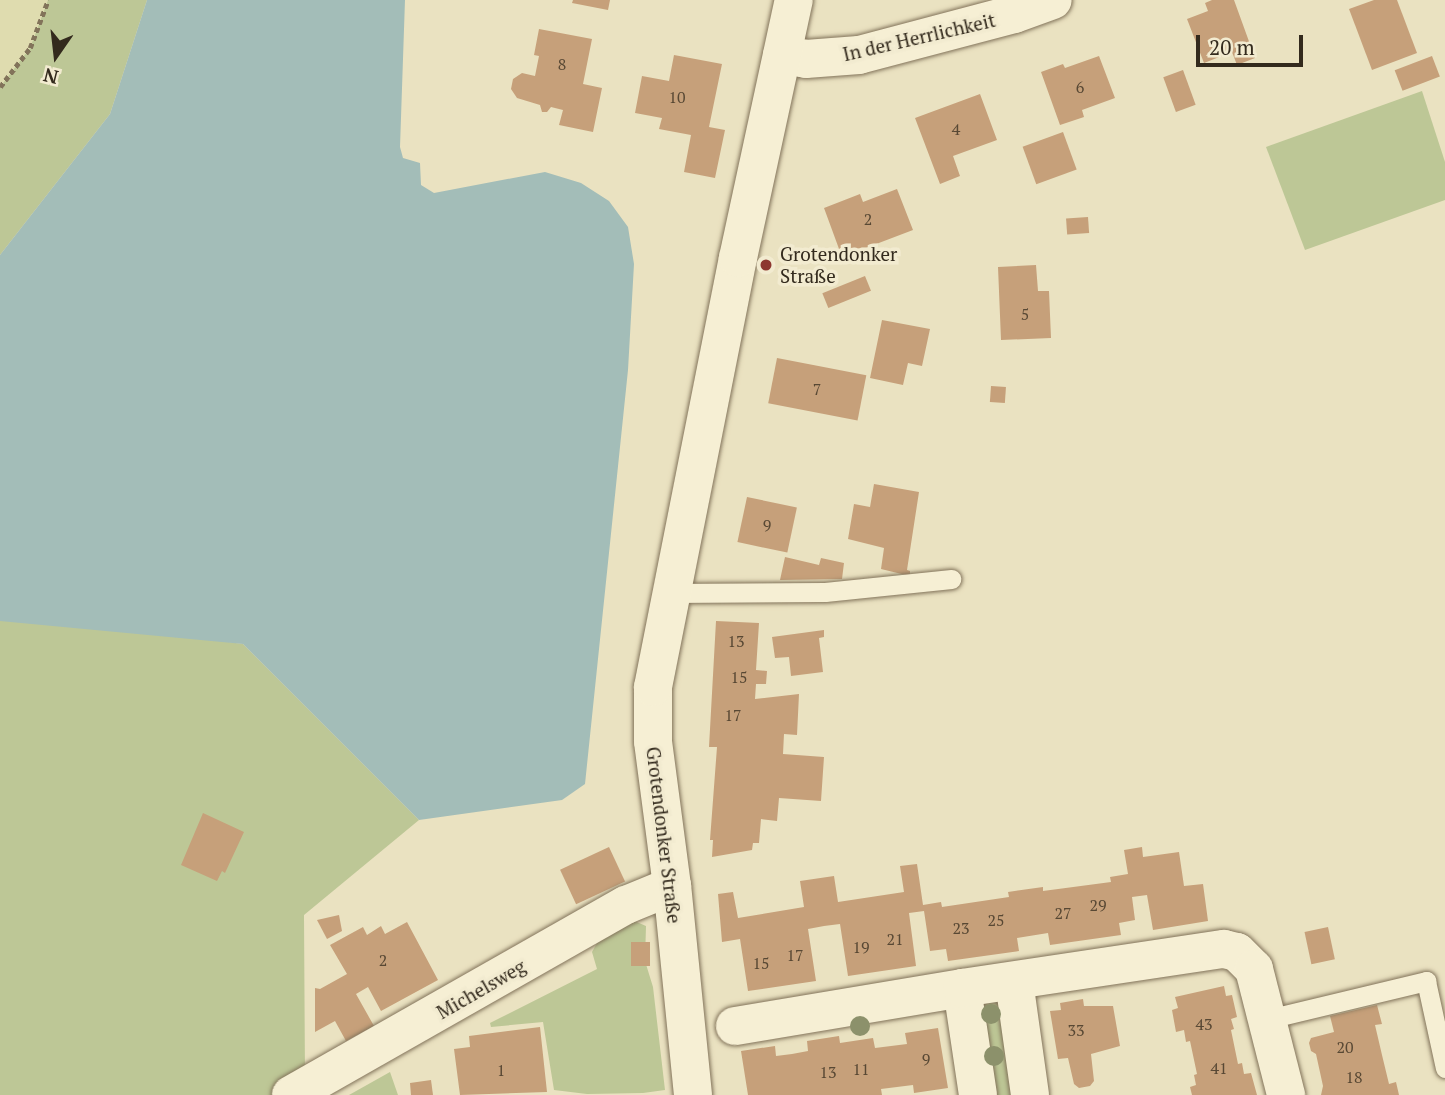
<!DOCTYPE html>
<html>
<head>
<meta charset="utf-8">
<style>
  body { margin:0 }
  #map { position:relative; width:1445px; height:1095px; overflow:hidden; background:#eae2c1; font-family:"PT Serif",serif }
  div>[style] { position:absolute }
  .farmland>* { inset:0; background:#dfdcaf }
  .green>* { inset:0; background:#bdc796 }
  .water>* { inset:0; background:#a3bdb8 }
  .building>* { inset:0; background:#c6a07a; transform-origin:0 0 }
  .path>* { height:4.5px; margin-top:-2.25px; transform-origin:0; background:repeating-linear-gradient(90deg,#82735a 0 5px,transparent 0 8.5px) }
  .roads { filter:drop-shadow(0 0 2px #82735a) drop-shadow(0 0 2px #82735a) }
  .service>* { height:19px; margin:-9.5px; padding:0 9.5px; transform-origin:9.5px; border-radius:9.5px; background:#f6efd4 }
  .minor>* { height:38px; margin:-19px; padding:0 19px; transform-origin:19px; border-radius:19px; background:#f6efd4 }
  .secondary>* { height:38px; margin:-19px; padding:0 19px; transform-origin:19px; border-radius:19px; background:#f6efd4 }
  .trees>* { width:20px; height:20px; margin:-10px; border-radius:50%; background:#8c916b }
  .dots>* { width:19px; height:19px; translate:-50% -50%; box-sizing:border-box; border:4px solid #f2ebd0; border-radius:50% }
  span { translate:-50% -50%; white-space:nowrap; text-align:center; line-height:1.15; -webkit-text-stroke:7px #f2ebd0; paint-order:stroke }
  .number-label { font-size:16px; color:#584834 }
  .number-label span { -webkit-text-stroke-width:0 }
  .street-label { font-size:19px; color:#332a1d }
  .poi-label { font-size:19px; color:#332a1d }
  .left { translate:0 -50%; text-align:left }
  .north { position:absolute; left:21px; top:21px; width:70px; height:70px; -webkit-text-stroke:5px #f2ebd0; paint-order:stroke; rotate:194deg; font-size:19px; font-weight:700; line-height:28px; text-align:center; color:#332a1d }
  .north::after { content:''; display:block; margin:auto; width:24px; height:32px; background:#332a1d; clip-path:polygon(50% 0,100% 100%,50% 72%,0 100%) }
  .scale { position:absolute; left:1196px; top:35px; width:107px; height:32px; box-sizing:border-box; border:4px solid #332a1d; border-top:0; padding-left:9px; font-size:21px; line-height:24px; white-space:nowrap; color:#332a1d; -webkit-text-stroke:5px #f2ebd0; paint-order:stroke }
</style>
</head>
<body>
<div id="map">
  <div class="farmland">
    <i style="clip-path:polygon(0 0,48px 0,30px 48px,0 87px)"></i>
  </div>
  <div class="green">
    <i style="clip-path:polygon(48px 0,147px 0,110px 114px,0 255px,0 87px,30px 48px)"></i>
    <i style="clip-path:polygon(1422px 91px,1445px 162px,1445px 200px,1305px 250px,1266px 147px)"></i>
    <i style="clip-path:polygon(0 610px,243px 644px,419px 820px,304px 915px,305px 1078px,281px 1095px,0 1095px)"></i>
    <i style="clip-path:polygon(632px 920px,646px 926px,645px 961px,653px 987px,665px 1090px,643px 1093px,587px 1094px,554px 1090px,543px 1022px,491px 1027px,490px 1023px,597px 969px,592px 952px,597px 943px)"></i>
    <i style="clip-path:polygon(988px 1002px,1000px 1002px,1019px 1095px,988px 1095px,981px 1005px)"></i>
    <i style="clip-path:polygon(390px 1072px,398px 1095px,349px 1095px)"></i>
  </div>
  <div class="water">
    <i style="clip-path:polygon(147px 0,405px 0,400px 147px,403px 158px,420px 163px,421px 185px,434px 193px,545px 172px,581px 183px,609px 201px,628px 227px,634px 264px,628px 370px,585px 784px,562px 800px,419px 820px,243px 644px,0 621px,0 255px,110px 114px)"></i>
  </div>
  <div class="building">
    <i style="clip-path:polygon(573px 0,610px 0,608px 10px,572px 3px)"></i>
    <i style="clip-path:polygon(1212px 0,1234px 0,1255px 58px,1237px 65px,1232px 52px,1204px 63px,1187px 19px,1208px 11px,1205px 3px)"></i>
    <i style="clip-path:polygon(1374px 0,1397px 0,1417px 53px,1372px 70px,1349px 9px)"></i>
    <i style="clip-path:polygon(539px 29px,592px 39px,583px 84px,602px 88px,593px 132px,559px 125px,563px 110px,551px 107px,547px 112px,542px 112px,540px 105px,517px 98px,511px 89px,513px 79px,522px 73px,535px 76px,539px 56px,534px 55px)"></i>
    <i style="clip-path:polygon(674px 55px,722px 64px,709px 127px,725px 130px,715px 178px,684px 172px,691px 135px,659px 129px,662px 118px,635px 113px,642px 76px,669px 81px)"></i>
    <i style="clip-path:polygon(1099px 56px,1115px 98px,1082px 110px,1084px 117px,1060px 125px,1041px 72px,1063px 64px,1065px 68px)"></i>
    <i style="left:1432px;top:56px;width:22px;height:40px;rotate:69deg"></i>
    <i style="left:1183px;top:70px;width:37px;height:21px;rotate:70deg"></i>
    <i style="clip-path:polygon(980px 94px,997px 140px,953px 156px,960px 176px,940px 184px,915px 118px)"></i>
    <i style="left:1063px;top:132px;width:40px;height:43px;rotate:70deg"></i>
    <i style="clip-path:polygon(897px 189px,913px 230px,842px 257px,824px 208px,860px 194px,863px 202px)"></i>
    <i style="left:1088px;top:217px;width:16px;height:22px;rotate:86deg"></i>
    <i style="clip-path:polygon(1036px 265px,1038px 291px,1049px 291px,1051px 338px,1001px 340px,998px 267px)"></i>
    <i style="left:865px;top:276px;width:16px;height:46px;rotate:68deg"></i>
    <i style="clip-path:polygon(882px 320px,930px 329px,922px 366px,908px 363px,903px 385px,870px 378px)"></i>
    <i style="left:777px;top:358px;width:91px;height:46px;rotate:11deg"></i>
    <i style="left:991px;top:386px;width:15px;height:16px;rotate:4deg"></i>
    <i style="clip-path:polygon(874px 484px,919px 492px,907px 570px,910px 571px,910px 576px,881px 569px,884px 548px,848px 539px,854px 504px,870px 507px)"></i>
    <i style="left:747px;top:497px;width:51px;height:46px;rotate:12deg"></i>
    <i style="clip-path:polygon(785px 557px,819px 565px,821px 558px,844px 563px,842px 579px,780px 580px)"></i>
    <i style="clip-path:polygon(716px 621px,759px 623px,756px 670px,767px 671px,766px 684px,756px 684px,755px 699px,799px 694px,797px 735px,784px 734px,783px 754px,824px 757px,821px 801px,779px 798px,777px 821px,761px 819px,759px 843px,753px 843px,752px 850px,712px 857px,713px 840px,710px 840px,717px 747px,709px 747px)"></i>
    <i style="clip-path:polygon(824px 630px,824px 637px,819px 638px,823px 672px,791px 676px,789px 657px,775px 658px,772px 637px)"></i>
    <i style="clip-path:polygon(203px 813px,244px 832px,225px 873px,222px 871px,217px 881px,181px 865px)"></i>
    <i style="left:609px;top:847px;width:38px;height:54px;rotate:65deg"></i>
    <i style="clip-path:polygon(1142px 847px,1143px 857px,1179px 852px,1184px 886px,1203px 884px,1208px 921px,1153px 930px,1147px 895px,1132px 897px,1135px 920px,1119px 923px,1121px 935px,1050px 945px,1048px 933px,1017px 938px,1019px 951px,948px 961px,946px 949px,930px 951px,924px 911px,909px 913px,916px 966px,848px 976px,840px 924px,824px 926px,808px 929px,816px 981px,748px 991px,740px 939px,722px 942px,718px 894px,733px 892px,738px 918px,804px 907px,800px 881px,834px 876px,838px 902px,904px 892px,900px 866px,917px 864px,923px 905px,941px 902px,942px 907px,1009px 897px,1008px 892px,1043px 887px,1043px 891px,1111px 882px,1110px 877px,1128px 874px,1124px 850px)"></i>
    <i style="clip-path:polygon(339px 915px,342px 931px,327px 939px,317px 920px)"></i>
    <i style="clip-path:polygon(407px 922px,438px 980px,381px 1011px,368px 987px,356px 994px,374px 1026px,346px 1041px,335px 1021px,315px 1032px,315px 988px,320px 989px,347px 974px,330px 945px,363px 927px,367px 935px,381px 926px,385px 934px)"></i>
    <i style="left:1328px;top:927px;width:33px;height:24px;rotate:78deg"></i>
    <i style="left:631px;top:942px;width:19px;height:24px"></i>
    <i style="clip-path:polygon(1224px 986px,1226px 996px,1232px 995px,1237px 1017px,1231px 1019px,1234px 1029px,1231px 1030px,1238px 1064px,1242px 1063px,1244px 1074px,1251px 1073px,1257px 1095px,1192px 1095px,1190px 1087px,1196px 1085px,1194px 1075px,1197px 1074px,1190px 1041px,1186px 1042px,1184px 1030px,1176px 1032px,1172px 1010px,1178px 1008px,1175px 997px)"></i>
    <i style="clip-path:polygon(1083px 999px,1084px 1006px,1113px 1006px,1120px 1046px,1091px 1054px,1094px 1081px,1090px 1086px,1079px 1088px,1074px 1084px,1068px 1058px,1058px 1059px,1050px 1011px,1061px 1010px,1060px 1003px)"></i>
    <i style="clip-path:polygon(1377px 1005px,1382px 1024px,1375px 1025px,1382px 1055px,1389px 1084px,1396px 1082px,1399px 1095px,1321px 1095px,1323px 1086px,1316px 1054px,1311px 1051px,1309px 1043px,1311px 1038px,1334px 1032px,1330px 1016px)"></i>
    <i style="clip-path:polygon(540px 1027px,547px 1092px,460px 1095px,454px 1049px,470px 1047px,469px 1036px)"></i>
    <i style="clip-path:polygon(938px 1028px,948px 1088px,914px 1093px,913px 1085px,881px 1089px,882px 1095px,748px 1095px,741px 1051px,775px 1046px,776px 1056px,792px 1054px,808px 1051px,807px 1041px,839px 1036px,840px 1043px,873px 1038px,875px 1048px,907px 1044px,905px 1033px)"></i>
    <i style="clip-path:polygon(431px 1080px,433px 1095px,411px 1095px,410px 1083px)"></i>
  </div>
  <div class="path">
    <i style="left:0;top:87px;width:49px;rotate:-52.4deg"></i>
    <i style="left:30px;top:48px;width:51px;rotate:-69.4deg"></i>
  </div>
  <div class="roads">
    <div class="service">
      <i style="left:669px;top:593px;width:156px;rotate:-0.4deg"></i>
      <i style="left:825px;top:592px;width:127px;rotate:-5.9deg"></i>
      <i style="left:1268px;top:1019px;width:163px;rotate:-13.5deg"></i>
      <i style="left:1426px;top:981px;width:89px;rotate:77.7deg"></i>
    </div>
    <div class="minor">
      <i style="left:782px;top:55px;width:24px;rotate:9deg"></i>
      <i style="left:806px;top:59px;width:53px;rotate:-4.3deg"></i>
      <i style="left:859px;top:55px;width:160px;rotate:-14.8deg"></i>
      <i style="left:1014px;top:14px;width:41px;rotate:-19.7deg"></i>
      <i style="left:1014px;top:981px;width:115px;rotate:82deg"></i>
      <i style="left:962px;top:988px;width:108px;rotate:81.5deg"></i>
      <i style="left:735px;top:1026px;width:230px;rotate:-9.5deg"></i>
      <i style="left:962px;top:988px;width:265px;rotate:-8.5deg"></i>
      <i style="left:1224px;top:949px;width:13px;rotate:13deg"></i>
      <i style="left:1237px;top:952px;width:24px;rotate:45deg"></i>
      <i style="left:1254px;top:969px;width:130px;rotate:75.7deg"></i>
      <i style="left:291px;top:1095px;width:385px;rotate:-29.6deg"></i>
      <i style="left:626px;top:905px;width:50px;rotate:-22.4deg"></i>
    </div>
    <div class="secondary">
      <i style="left:693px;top:1095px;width:210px;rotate:-95.7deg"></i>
      <i style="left:672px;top:886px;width:146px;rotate:-97.5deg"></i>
      <i style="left:653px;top:741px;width:54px;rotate:-90deg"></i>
      <i style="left:653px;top:687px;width:437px;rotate:-78.8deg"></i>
      <i style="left:738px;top:258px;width:264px;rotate:-77.8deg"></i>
    </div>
  </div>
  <div class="trees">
    <i style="left:991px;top:1014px"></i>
    <i style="left:860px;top:1026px"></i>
    <i style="left:994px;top:1056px"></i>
  </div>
  <div class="dots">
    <i style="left:766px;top:265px;background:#8d372f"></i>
  </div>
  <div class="number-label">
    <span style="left:562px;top:64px">8</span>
    <span style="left:1080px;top:87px">6</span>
    <span style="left:677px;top:97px">10</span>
    <span style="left:956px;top:129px">4</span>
    <span style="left:868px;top:219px">2</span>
    <span style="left:1025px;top:314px">5</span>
    <span style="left:817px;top:389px">7</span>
    <span style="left:767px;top:525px">9</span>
    <span style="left:736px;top:641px">13</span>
    <span style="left:739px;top:677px">15</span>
    <span style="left:733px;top:715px">17</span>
    <span style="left:1098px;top:905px">29</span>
    <span style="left:1063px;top:913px">27</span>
    <span style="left:996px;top:920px">25</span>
    <span style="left:961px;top:928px">23</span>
    <span style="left:895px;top:939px">21</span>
    <span style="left:861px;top:947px">19</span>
    <span style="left:795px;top:955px">17</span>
    <span style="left:383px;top:960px">2</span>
    <span style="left:761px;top:963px">15</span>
    <span style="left:1204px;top:1024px">43</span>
    <span style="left:1076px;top:1030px">33</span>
    <span style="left:1345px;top:1047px">20</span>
    <span style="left:926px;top:1059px">9</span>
    <span style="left:1219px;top:1068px">41</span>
    <span style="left:861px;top:1069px">11</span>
    <span style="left:501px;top:1070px">1</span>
    <span style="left:828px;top:1072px">13</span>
    <span style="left:1354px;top:1077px">18</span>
  </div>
  <div class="street-label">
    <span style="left:919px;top:37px;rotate:-13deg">In der Herrlichkeit</span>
    <span style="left:664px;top:835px;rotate:83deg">Grotendonker Straße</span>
    <span style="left:481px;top:989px;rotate:-30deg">Michelsweg</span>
  </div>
  <div class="poi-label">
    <span class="left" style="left:780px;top:265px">Grotendonker<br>Straße</span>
  </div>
  <div class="north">N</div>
  <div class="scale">20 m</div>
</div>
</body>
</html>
